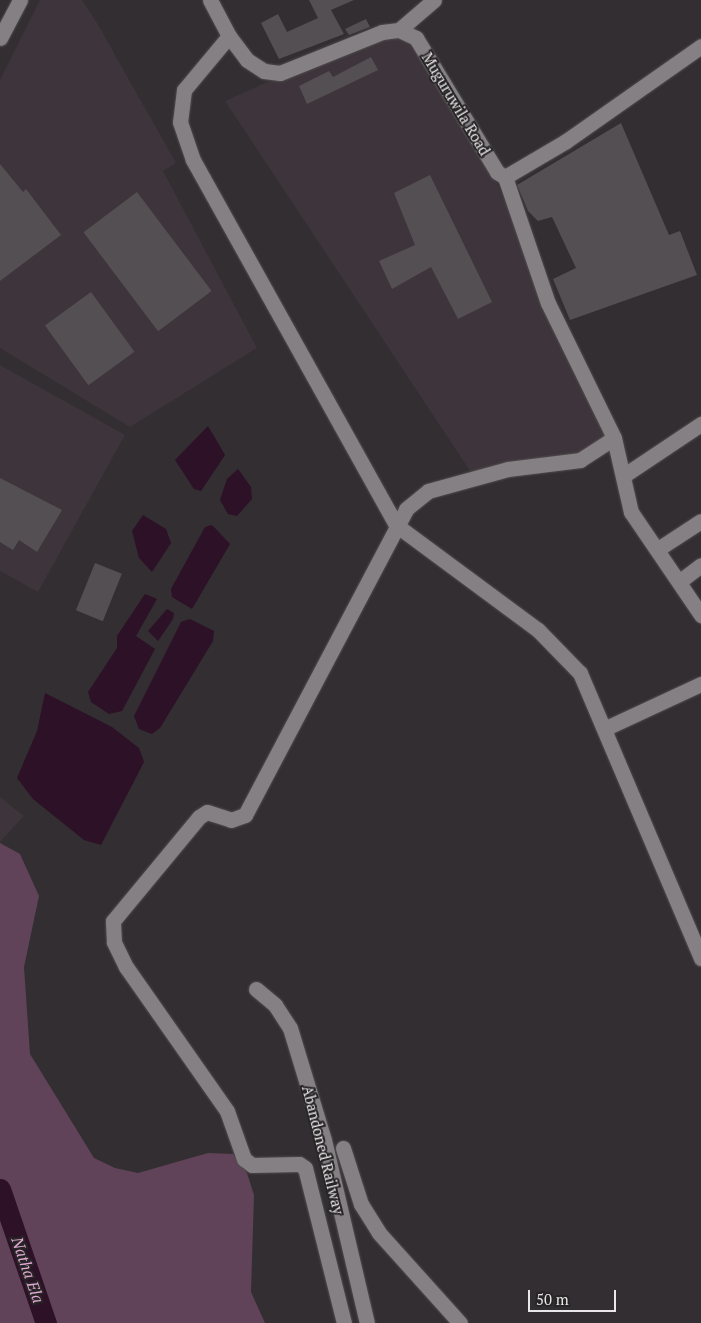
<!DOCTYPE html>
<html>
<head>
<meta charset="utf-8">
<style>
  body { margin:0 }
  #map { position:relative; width:701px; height:1323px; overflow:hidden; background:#322e31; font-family:"PT Serif",serif }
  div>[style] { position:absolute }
  .built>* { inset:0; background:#3e343b }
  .green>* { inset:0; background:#614359 }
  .water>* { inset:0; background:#2d1127 }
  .river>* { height:21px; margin:-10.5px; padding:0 10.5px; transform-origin:10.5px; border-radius:10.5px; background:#2d1127 }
  .building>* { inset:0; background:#544f52; transform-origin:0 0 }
  .roads { filter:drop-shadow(0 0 1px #504d4f) drop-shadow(0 0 1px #504d4f) }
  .minor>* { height:15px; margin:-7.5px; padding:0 7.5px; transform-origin:7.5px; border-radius:7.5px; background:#858083 }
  span { translate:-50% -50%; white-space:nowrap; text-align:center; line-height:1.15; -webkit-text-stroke:4px #282527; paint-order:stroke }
  .street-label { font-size:15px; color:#e9e7e8 }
  .water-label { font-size:16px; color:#e2a9d3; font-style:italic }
  .scale { position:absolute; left:528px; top:1290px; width:88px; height:22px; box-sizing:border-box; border:2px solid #e9e7e8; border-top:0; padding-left:6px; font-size:15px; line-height:18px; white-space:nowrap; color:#e9e7e8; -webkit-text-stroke:4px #282527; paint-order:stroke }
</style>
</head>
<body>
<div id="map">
  <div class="built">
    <i style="clip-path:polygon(40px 0,82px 0,97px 23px,176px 163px,163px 171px,257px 348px,130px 427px,0 348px,0 80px)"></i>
    <i style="clip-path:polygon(380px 31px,417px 37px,489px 166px,610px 435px,569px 459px,474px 477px,225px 101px)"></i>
    <i style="clip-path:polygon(0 365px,125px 435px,38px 592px,0 571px)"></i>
    <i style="clip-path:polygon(0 797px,24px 816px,0 842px)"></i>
  </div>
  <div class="green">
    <i style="clip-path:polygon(0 843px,20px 854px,39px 896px,24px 967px,30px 1054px,94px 1158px,115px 1168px,138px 1173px,208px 1153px,233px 1154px,247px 1173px,254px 1195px,251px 1292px,265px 1323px,0 1323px)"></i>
  </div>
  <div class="water">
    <i style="clip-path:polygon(208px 426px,225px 455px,201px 491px,194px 489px,175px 460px)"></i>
    <i style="clip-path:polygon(238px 469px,251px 487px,252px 499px,237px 516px,228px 514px,220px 500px,227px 479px)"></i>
    <i style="clip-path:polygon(143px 515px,166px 529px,171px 543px,152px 572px,139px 558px,132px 531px)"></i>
    <i style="clip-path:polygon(212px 525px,230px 544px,192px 609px,172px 597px,171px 589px,205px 527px)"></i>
    <i style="clip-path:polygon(145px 594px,157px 599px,136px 636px,155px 649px,122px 711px,109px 714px,91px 702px,88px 692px,117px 648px,117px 636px)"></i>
    <i style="clip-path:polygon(167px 609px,174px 613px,173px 619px,158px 641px,148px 631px)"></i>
    <i style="clip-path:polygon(190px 619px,214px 631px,213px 641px,160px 728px,152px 734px,139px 729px,134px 716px,181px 622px)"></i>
    <i style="clip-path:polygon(45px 693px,112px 727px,139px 748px,144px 762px,101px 845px,84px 840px,33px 799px,17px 778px,37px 731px)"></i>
  </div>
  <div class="river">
    <i style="left:0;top:1189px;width:142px;rotate:71.1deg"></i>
  </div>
  <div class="building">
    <i style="clip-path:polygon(309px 0,354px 0,331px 10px,344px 34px,279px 59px,261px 23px,278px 14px,287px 32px,318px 18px)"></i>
    <i style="clip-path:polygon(366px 19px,370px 27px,349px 35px,345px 29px)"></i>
    <i style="clip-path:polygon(371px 57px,378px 70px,307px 104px,299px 86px,329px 71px,333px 77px)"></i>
    <i style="clip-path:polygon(621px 123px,669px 235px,680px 231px,697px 275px,570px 320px,553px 279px,576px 268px,552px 217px,538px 221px,528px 211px,517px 185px)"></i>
    <i style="clip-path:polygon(0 164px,23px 192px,26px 189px,61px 235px,0 281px)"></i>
    <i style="clip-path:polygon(430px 175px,492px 302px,458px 319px,431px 267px,392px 289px,379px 261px,415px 245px,394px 193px)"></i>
    <i style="left:137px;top:192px;width:124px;height:67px;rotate:53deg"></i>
    <i style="left:91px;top:292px;width:74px;height:57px;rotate:54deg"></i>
    <i style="clip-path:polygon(0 478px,62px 510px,37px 552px,19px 540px,13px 550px,0 542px)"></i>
    <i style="left:95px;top:563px;width:29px;height:51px;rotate:22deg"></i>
  </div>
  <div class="roads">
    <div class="minor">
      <i style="left:210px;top:0;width:41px;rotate:62.2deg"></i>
      <i style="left:229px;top:36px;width:30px;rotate:53deg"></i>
      <i style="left:247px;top:60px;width:20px;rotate:33deg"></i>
      <i style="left:264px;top:71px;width:16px;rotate:7deg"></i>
      <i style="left:280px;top:73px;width:110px;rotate:-21.9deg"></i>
      <i style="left:382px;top:32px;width:17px;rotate:-7deg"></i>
      <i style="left:399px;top:30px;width:19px;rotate:25deg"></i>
      <i style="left:416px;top:38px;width:157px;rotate:58.8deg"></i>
      <i style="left:497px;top:172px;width:9px;rotate:32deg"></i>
      <i style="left:399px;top:30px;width:46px;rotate:-40.6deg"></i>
      <i style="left:229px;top:36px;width:70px;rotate:129.8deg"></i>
      <i style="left:184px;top:90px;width:32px;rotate:97deg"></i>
      <i style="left:180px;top:122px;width:40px;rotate:71.1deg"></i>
      <i style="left:193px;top:160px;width:418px;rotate:60.9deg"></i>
      <i style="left:396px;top:525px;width:177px;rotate:36.5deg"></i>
      <i style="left:538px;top:630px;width:60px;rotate:45.7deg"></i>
      <i style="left:580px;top:673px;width:310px;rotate:67deg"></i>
      <i style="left:0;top:38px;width:43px;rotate:-62.2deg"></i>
      <i style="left:505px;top:177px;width:133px;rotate:71.2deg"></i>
      <i style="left:548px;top:303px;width:150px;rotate:63.9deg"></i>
      <i style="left:614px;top:438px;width:76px;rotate:77.1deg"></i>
      <i style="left:631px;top:512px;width:125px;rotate:55.8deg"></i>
      <i style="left:505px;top:177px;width:71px;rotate:-30.5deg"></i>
      <i style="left:566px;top:141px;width:165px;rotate:-35.1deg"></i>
      <i style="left:623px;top:476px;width:94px;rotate:-33.7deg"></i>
      <i style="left:658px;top:549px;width:51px;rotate:-33.1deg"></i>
      <i style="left:680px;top:581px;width:26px;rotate:-37deg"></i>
      <i style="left:606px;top:728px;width:105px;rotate:-24.9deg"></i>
      <i style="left:256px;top:989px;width:25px;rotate:40deg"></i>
      <i style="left:275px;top:1005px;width:27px;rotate:57deg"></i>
      <i style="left:290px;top:1028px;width:117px;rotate:73.1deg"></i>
      <i style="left:324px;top:1140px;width:188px;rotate:76.8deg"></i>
      <i style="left:343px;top:1148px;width:59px;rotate:72.2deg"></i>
      <i style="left:361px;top:1204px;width:34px;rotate:58deg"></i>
      <i style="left:379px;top:1233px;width:121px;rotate:48deg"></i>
      <i style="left:344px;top:1323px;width:160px;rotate:-104.1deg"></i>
      <i style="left:305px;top:1168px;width:7px;rotate:-146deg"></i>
      <i style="left:299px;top:1164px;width:47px;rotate:178.8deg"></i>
      <i style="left:252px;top:1165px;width:10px;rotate:-143deg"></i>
      <i style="left:244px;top:1159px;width:51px;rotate:-109.5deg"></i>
      <i style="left:227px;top:1111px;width:176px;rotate:-125deg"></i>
      <i style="left:126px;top:967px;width:28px;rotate:-116deg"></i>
      <i style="left:114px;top:942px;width:21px;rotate:-93deg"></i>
      <i style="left:113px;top:921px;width:135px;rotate:-50.4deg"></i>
      <i style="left:199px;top:817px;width:9px;rotate:-32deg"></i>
      <i style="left:207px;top:812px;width:25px;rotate:18deg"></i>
      <i style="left:231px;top:820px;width:15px;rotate:-20deg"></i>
      <i style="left:245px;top:815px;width:346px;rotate:-62.2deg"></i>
      <i style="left:406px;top:509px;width:28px;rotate:-39deg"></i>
      <i style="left:428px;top:491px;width:83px;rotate:-15.4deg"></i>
      <i style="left:508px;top:469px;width:73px;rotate:-7.1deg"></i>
      <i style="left:580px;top:460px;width:40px;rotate:-32.9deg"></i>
    </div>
  </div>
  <div class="street-label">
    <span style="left:456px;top:104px;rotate:59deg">Muguruwila Road</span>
    <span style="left:323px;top:1150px;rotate:76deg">Abandoned Railway</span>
  </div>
  <div class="water-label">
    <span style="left:28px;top:1270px;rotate:71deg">Natha Ela</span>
  </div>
  <div class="scale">50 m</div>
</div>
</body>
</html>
